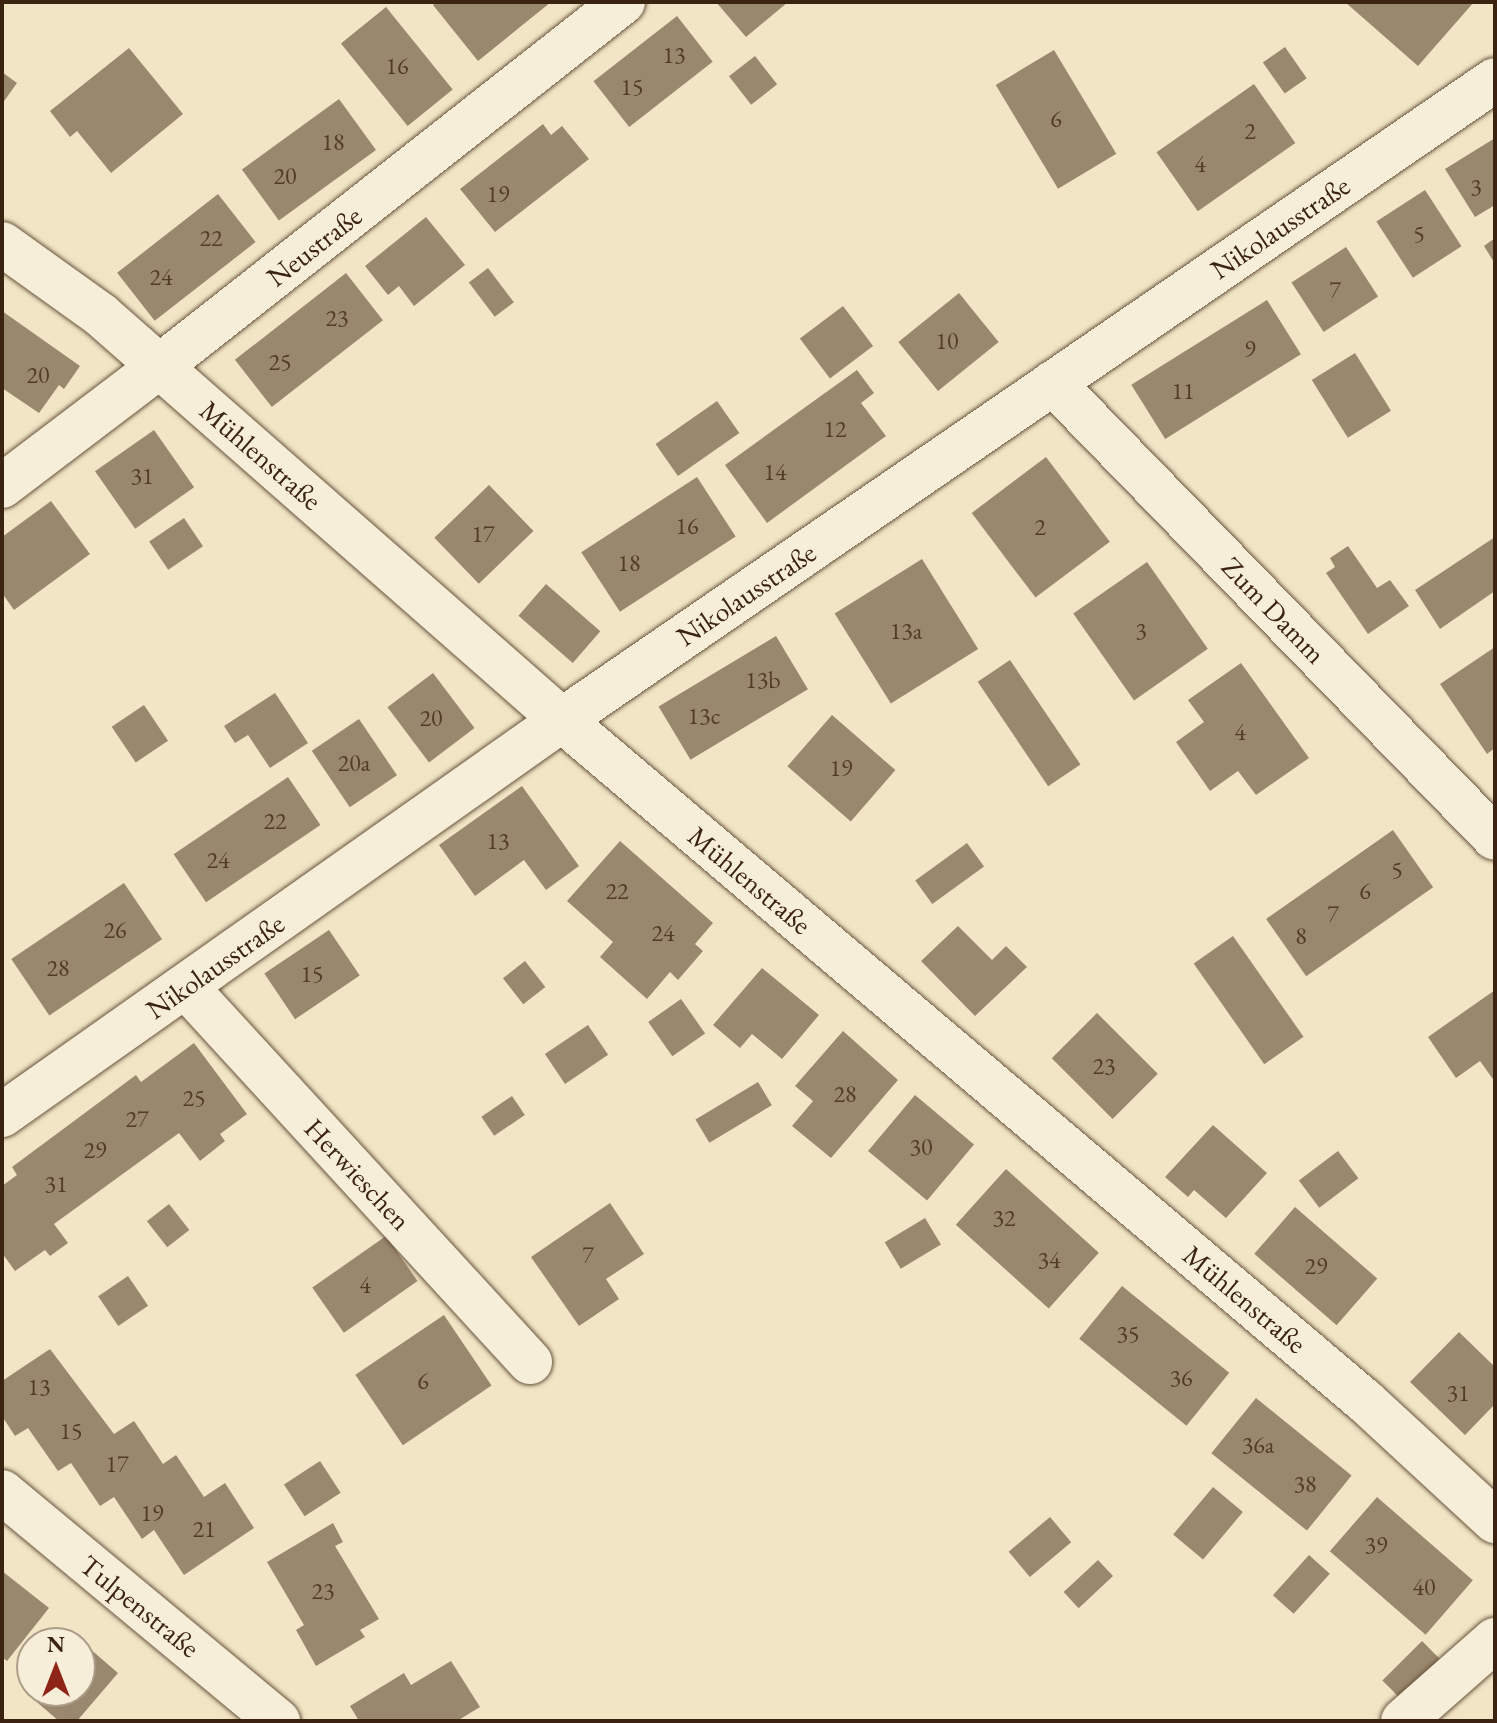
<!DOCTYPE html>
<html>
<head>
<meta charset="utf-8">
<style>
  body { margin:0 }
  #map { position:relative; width:1497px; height:1723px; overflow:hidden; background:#f2e5c5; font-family:"EB Garamond",serif }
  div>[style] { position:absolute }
  .building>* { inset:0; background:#9a886e; transform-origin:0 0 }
  .roads { filter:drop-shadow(0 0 2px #68543d) drop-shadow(0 0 2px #68543d) }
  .minor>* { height:44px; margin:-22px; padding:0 22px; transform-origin:22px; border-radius:22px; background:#f7eed9 }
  span { translate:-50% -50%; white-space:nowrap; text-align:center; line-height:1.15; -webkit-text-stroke:8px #f7eed9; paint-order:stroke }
  .number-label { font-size:24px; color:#523c28 }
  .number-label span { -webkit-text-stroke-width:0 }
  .street-label { font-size:28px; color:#3a2310 }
  .frame { position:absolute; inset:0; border:4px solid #3a2310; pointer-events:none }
  .north { position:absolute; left:16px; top:1627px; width:80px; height:80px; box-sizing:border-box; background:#f7eed9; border:2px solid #ab9d89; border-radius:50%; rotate:0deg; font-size:22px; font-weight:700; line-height:32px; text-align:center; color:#3a2310 }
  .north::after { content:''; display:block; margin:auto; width:28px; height:36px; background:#8f2418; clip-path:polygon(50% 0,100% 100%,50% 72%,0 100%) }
</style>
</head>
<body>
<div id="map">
  <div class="building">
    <i style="clip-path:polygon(437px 2px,551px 2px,478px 61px,433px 5px)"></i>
    <i style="clip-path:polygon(716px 2px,788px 2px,746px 37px)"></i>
    <i style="clip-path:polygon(1345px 2px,1474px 2px,1418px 66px)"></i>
    <i style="left:386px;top:7px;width:106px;height:58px;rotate:51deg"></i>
    <i style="left:677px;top:16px;width:58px;height:106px;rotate:52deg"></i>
    <i style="left:1285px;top:47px;width:38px;height:27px;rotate:55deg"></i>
    <i style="clip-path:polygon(129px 48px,183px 114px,111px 173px,77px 131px,70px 137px,50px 111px)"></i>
    <i style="left:1054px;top:50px;width:121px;height:68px;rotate:59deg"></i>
    <i style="left:755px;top:56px;width:36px;height:33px;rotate:52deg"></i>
    <i style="clip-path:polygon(2px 72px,17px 83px,2px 104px)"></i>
    <i style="left:1254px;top:84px;width:72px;height:119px;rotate:55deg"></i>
    <i style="left:339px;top:99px;width:63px;height:120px;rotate:54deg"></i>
    <i style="clip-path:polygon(543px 124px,551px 135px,562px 126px,589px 159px,495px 232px,460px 189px)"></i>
    <i style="clip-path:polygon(1495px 138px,1495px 205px,1475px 217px,1445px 169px)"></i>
    <i style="left:1425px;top:190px;width:67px;height:58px;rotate:57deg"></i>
    <i style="left:218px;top:194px;width:61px;height:128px;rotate:52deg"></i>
    <i style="clip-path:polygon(426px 217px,465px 265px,414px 306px,399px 286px,388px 295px,365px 266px)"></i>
    <i style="clip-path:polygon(1495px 238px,1495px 264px,1484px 246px)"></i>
    <i style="left:1346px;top:247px;width:59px;height:65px;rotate:57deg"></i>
    <i style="left:488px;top:268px;width:43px;height:24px;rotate:53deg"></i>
    <i style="left:346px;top:273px;width:60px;height:141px;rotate:52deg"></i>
    <i style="left:959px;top:293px;width:63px;height:78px;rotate:51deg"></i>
    <i style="left:1267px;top:300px;width:64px;height:160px;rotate:58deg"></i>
    <i style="left:843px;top:306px;width:50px;height:54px;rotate:53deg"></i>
    <i style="clip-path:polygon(2px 311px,80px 366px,64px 389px,59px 385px,39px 413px,2px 388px)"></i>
    <i style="left:1355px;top:353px;width:68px;height:51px;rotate:58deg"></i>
    <i style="clip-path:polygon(857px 370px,874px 393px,861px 403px,886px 436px,767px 523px,725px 465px)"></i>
    <i style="left:717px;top:401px;width:39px;height:75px;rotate:55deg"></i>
    <i style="left:154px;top:430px;width:70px;height:72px;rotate:55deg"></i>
    <i style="left:1046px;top:457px;width:106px;height:93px;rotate:53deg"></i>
    <i style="left:697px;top:477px;width:71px;height:138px;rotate:57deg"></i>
    <i style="left:489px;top:485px;width:64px;height:76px;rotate:46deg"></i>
    <i style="clip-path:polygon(51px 501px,90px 554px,14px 610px,2px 593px,2px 537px)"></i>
    <i style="left:184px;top:518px;width:34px;height:42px;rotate:56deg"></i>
    <i style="clip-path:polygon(1495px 537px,1495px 591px,1440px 629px,1415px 590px)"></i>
    <i style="clip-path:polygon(1348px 546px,1377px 588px,1390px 580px,1409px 606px,1368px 634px,1326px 573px,1335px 567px,1330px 558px)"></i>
    <i style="left:922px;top:559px;width:106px;height:103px;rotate:58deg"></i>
    <i style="left:1147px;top:562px;width:106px;height:90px;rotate:55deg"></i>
    <i style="left:546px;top:584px;width:72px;height:42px;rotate:41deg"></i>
    <i style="left:776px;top:636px;width:62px;height:137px;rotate:59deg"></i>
    <i style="clip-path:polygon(1495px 647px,1495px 748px,1487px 754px,1440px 684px)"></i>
    <i style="left:1010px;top:660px;width:126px;height:39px;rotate:56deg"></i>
    <i style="clip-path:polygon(1241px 663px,1309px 758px,1256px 795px,1238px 771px,1210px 791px,1176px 742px,1204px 722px,1188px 700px)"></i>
    <i style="left:433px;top:673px;width:69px;height:57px;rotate:53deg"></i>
    <i style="clip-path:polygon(275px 693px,308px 743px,270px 768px,248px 735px,235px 743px,224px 726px)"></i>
    <i style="left:144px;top:705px;width:43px;height:39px;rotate:56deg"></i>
    <i style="left:832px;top:715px;width:84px;height:68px;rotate:41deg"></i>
    <i style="left:359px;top:719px;width:68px;height:57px;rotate:56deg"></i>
    <i style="left:288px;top:777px;width:58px;height:138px;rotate:56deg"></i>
    <i style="clip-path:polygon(522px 786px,579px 866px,546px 890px,524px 860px,475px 896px,439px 845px)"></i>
    <i style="left:1393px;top:830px;width:70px;height:155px;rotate:55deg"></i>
    <i style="clip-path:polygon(620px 841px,713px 923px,695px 944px,703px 951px,678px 980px,670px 972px,647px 999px,600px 957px,613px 942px,567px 901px)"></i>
    <i style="left:967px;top:843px;width:29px;height:64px;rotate:54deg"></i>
    <i style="left:124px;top:883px;width:68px;height:136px;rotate:56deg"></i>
    <i style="clip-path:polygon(958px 926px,992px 960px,1006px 946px,1027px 967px,975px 1016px,921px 961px)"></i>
    <i style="left:329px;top:930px;width:55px;height:78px;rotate:56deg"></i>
    <i style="left:1233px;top:936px;width:123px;height:48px;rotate:55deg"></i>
    <i style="left:525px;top:961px;width:33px;height:28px;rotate:52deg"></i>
    <i style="clip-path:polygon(762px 968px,819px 1015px,782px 1059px,752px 1034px,740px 1048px,713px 1025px)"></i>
    <i style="clip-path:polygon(1495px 990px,1495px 1082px,1480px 1061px,1456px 1078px,1428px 1037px)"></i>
    <i style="left:681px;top:999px;width:42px;height:40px;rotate:55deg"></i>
    <i style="left:1097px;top:1013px;width:86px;height:64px;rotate:45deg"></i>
    <i style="left:588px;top:1025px;width:36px;height:52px;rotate:56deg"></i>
    <i style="clip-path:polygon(843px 1031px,898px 1080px,831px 1158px,792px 1126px,813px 1101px,795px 1086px)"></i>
    <i style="clip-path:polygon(194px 1043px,247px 1114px,220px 1134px,225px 1141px,200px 1161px,179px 1133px,54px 1224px,68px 1243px,50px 1256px,45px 1250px,15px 1271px,2px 1253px,2px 1186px,17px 1175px,12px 1167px,136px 1075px,141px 1082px)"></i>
    <i style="left:758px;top:1082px;width:27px;height:73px;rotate:59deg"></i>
    <i style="left:915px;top:1095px;width:77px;height:73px;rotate:40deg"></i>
    <i style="left:512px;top:1096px;width:23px;height:37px;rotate:56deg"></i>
    <i style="clip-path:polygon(1213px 1125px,1267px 1173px,1226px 1218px,1194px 1190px,1188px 1197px,1165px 1177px)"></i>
    <i style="left:1338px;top:1151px;width:34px;height:49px;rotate:53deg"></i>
    <i style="left:1006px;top:1169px;width:125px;height:75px;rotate:42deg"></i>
    <i style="clip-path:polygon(610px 1203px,644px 1254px,606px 1279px,619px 1299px,579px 1326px,531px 1257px)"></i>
    <i style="left:169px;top:1204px;width:33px;height:28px;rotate:52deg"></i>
    <i style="left:1295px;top:1207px;width:109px;height:62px;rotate:41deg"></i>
    <i style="left:925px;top:1218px;width:31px;height:47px;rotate:59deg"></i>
    <i style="left:386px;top:1236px;width:55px;height:90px;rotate:55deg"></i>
    <i style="left:128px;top:1276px;width:36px;height:36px;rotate:56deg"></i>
    <i style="left:1122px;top:1286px;width:138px;height:68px;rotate:39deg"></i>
    <i style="left:444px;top:1315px;width:85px;height:107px;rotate:56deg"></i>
    <i style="clip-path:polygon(1459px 1332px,1495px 1367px,1495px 1404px,1465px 1435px,1410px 1382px)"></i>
    <i style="clip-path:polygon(50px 1349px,114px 1434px,134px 1421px,163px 1464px,176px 1455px,204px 1497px,225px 1483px,254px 1528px,184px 1575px,154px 1530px,142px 1539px,114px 1497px,100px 1506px,71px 1463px,58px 1471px,28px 1428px,15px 1436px,2px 1416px,2px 1381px)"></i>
    <i style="left:1256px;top:1398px;width:123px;height:71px;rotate:39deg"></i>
    <i style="left:320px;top:1461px;width:38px;height:43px;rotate:57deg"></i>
    <i style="left:1213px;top:1487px;width:39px;height:62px;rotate:40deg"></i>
    <i style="left:1377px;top:1497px;width:127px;height:72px;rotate:41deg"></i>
    <i style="left:1050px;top:1517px;width:33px;height:54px;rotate:50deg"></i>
    <i style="clip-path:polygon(333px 1523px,343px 1542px,335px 1546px,379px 1619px,360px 1630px,365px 1637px,316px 1666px,296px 1630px,304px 1625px,267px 1562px)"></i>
    <i style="left:1309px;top:1555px;width:28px;height:54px;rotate:42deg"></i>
    <i style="left:1098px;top:1560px;width:22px;height:47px;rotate:47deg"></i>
    <i style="clip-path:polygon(2px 1571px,49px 1608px,7px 1661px,2px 1657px)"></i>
    <i style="clip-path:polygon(75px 1636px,118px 1673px,77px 1721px,59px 1721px,26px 1693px,32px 1686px,32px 1691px,80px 1691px,80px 1643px,69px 1643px)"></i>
    <i style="left:1422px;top:1641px;width:25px;height:56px;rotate:45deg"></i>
    <i style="clip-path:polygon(451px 1661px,480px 1707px,457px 1721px,359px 1721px,350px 1706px,404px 1673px,411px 1685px)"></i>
  </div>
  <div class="roads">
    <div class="minor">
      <i style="left:2px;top:244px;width:122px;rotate:35.6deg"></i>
      <i style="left:101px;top:315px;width:614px;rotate:41.3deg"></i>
      <i style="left:562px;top:720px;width:1054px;rotate:40.31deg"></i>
      <i style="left:1366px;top:1402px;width:176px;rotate:42.7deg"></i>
      <i style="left:1053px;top:383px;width:634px;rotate:45.83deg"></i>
      <i style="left:2px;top:486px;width:198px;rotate:-37.2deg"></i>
      <i style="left:160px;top:366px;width:589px;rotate:-38.17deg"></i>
      <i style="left:186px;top:987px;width:509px;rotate:47.47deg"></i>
      <i style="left:2px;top:1115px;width:685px;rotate:-35.2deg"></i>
      <i style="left:562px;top:720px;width:1131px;rotate:-34.45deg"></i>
      <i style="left:2px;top:1492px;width:359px;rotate:39.7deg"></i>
      <i style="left:1403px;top:1721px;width:123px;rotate:-41.4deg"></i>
    </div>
  </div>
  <div class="number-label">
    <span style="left:674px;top:55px">13</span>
    <span style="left:397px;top:66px">16</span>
    <span style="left:632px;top:87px">15</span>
    <span style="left:1056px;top:119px">6</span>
    <span style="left:1250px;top:131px">2</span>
    <span style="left:333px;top:142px">18</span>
    <span style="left:1200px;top:164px">4</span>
    <span style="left:285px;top:176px">20</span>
    <span style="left:1476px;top:187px">3</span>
    <span style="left:498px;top:194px">19</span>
    <span style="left:1419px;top:234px">5</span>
    <span style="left:211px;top:238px">22</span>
    <span style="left:161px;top:277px">24</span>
    <span style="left:1335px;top:290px">7</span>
    <span style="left:337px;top:318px">23</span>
    <span style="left:947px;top:341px">10</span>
    <span style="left:1250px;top:349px">9</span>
    <span style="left:280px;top:362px">25</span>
    <span style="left:38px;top:375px">20</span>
    <span style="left:1183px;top:391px">11</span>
    <span style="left:835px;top:429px">12</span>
    <span style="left:775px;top:472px">14</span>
    <span style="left:142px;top:476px">31</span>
    <span style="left:687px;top:526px">16</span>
    <span style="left:1040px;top:527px">2</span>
    <span style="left:483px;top:534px">17</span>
    <span style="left:629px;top:563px">18</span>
    <span style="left:906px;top:631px">13a</span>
    <span style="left:1141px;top:631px">3</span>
    <span style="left:763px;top:680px">13b</span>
    <span style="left:704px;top:716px">13c</span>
    <span style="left:431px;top:718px">20</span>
    <span style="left:1240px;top:732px">4</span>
    <span style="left:354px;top:763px">20a</span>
    <span style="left:841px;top:768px">19</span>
    <span style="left:275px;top:821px">22</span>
    <span style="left:498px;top:841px">13</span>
    <span style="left:218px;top:860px">24</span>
    <span style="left:1397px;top:870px">5</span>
    <span style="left:617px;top:891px">22</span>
    <span style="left:1365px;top:891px">6</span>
    <span style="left:1333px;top:914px">7</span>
    <span style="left:115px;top:930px">26</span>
    <span style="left:663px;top:933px">24</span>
    <span style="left:1301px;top:936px">8</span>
    <span style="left:58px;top:968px">28</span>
    <span style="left:312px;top:974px">15</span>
    <span style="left:1104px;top:1066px">23</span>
    <span style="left:845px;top:1094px">28</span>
    <span style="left:194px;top:1098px">25</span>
    <span style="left:137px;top:1119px">27</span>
    <span style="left:921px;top:1147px">30</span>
    <span style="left:95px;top:1150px">29</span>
    <span style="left:56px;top:1184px">31</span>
    <span style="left:1004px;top:1218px">32</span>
    <span style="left:588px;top:1255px">7</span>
    <span style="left:1049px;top:1260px">34</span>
    <span style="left:1316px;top:1266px">29</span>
    <span style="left:365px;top:1285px">4</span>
    <span style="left:1128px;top:1334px">35</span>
    <span style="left:1181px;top:1378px">36</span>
    <span style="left:423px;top:1381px">6</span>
    <span style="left:39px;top:1387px">13</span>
    <span style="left:1458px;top:1393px">31</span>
    <span style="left:71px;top:1431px">15</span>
    <span style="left:1258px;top:1445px">36a</span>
    <span style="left:117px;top:1464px">17</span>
    <span style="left:1305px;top:1484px">38</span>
    <span style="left:152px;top:1513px">19</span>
    <span style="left:204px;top:1529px">21</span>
    <span style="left:1376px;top:1545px">39</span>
    <span style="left:1424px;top:1587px">40</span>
    <span style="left:323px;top:1591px">23</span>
  </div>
  <div class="street-label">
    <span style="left:1280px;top:227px;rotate:-34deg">Nikolausstraße</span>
    <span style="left:314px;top:246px;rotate:-38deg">Neustraße</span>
    <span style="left:261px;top:455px;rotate:41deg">Mühlenstraße</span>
    <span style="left:746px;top:594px;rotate:-34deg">Nikolausstraße</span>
    <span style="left:1274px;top:610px;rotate:46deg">Zum Damm</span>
    <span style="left:750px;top:880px;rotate:40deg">Mühlenstraße</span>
    <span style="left:215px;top:966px;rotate:-35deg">Nikolausstraße</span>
    <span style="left:358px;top:1174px;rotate:47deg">Herwieschen</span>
    <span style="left:1245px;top:1299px;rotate:40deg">Mühlenstraße</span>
    <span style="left:140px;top:1606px;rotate:39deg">Tulpenstraße</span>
  </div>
  <div class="frame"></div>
  <div class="north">N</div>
</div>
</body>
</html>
